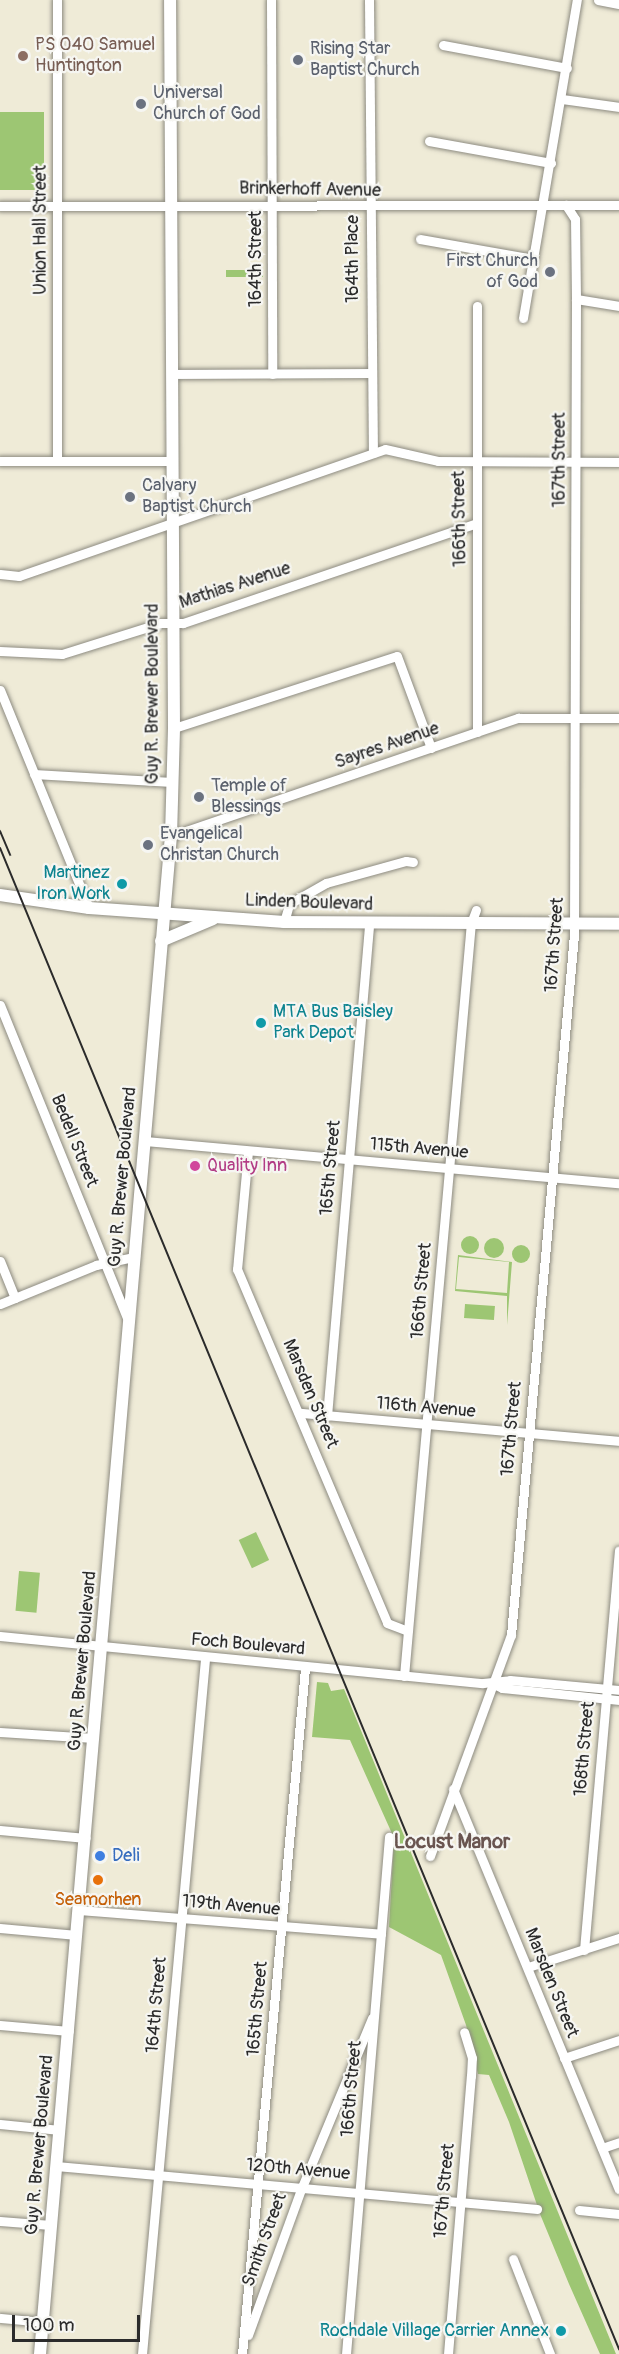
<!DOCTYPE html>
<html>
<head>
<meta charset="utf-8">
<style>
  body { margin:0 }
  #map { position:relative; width:619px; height:2354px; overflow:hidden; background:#efebd7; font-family:Pangolin,sans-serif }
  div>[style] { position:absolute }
  .green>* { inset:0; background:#9dc673; transform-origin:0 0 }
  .round { border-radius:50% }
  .roads { filter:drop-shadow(0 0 2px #8d8b81) drop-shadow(0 0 2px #8d8b81) }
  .minor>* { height:9px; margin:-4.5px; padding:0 4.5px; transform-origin:4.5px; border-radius:4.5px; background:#fff }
  .secondary>* { height:12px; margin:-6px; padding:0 6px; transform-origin:6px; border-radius:6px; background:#fff }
  .rail>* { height:2px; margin:-1px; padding:0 1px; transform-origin:1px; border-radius:1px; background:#2b2b2b }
  .dots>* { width:16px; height:16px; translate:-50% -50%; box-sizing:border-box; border:3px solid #f6f6f2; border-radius:50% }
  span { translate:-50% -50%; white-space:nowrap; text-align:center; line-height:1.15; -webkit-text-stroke:4.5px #f6f6f2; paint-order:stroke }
  .education-label { font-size:18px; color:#785e54 }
  .left { translate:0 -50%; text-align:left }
  .worship-label { font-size:18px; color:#5b616d }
  .right { translate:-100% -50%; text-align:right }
  .street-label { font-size:18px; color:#2b2b2b }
  .culture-label { font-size:18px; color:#0d838f }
  .hotel-label { font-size:18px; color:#b23c85 }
  .shop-label { font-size:18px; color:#366cbe }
  .food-label { font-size:18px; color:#c56008 }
  .neighbourhood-label { font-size:20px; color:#69544f; font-weight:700 }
  .scale { position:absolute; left:12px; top:2315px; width:128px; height:27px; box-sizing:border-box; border:3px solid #2b2b2b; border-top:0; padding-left:8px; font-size:18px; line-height:21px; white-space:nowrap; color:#2b2b2b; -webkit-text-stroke:4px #f6f6f2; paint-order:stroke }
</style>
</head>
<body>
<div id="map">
  <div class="green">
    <i style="left:44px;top:112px;width:78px;height:44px;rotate:90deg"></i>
    <i style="left:226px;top:270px;width:37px;height:7px"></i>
    <i class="round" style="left:461px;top:1236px;width:18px;height:18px"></i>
    <i class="round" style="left:484px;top:1238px;width:20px;height:20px"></i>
    <i class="round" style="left:512px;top:1245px;width:18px;height:18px"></i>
    <i style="clip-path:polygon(evenodd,458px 1255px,512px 1262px,507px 1325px,507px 1296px,455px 1291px,458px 1255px,459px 1257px,509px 1262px,507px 1293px,456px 1289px,459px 1257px)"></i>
    <i style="left:465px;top:1304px;width:30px;height:14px;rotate:4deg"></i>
    <i style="left:256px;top:1532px;width:31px;height:19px;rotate:65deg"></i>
    <i style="left:19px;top:1571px;width:21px;height:40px;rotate:5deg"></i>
    <i style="clip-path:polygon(317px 1682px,328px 1683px,331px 1691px,344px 1689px,616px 2354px,600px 2354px,569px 2284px,540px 2214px,509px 2122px,489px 2075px,478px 2074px,466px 2025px,441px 1955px,389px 1927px,394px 1838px,350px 1740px,312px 1737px)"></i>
  </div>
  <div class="roads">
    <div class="minor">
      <i style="left:271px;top:0;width:374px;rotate:89.8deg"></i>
      <i style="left:369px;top:0;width:453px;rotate:89.5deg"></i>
      <i style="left:598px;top:0;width:21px;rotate:11deg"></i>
      <i style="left:443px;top:45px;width:126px;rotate:10.5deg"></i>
      <i style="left:562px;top:99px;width:58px;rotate:8deg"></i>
      <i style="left:429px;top:141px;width:124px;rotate:10.2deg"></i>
      <i style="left:0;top:206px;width:619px;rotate:-0.09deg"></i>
      <i style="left:420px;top:239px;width:115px;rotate:10deg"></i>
      <i style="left:576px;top:299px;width:44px;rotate:9.2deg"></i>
      <i style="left:477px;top:306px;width:426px;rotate:90deg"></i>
      <i style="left:523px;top:318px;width:323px;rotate:-80.4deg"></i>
      <i style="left:171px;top:374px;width:200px;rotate:-0.3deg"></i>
      <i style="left:0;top:461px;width:171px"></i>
      <i style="left:57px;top:461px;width:461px;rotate:-90deg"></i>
      <i style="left:0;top:574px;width:19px;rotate:6deg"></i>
      <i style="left:19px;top:576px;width:387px;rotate:-19.1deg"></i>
      <i style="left:385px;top:449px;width:54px;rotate:12.8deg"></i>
      <i style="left:438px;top:461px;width:181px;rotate:0.3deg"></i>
      <i style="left:0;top:651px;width:62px;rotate:2.8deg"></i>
      <i style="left:62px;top:654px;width:104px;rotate:-17.4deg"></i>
      <i style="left:161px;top:623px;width:22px"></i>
      <i style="left:183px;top:623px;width:310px;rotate:-18.8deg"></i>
      <i style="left:0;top:690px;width:235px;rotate:67.8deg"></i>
      <i style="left:174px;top:728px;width:234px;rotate:-17.9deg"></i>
      <i style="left:397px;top:656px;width:98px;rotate:69.7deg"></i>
      <i style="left:34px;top:774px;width:138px;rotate:3.3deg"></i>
      <i style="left:171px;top:836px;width:367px;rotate:-18.8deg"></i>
      <i style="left:518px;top:718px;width:101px"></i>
      <i style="left:284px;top:922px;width:19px;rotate:-74deg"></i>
      <i style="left:289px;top:904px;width:43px;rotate:-29.6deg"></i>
      <i style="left:326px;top:883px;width:83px;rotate:-15.4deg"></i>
      <i style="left:406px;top:861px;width:7px;rotate:8deg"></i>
      <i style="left:0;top:1005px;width:340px;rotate:67.9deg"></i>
      <i style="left:144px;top:1141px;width:477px;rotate:5.1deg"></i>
      <i style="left:248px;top:1151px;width:119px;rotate:95.3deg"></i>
      <i style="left:237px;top:1269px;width:384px;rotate:67deg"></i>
      <i style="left:387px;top:1623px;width:22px;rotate:21deg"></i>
      <i style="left:0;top:1261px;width:40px;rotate:68deg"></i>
      <i style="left:0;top:1304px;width:104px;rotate:-22.1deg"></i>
      <i style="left:96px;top:1265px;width:40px;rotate:-12deg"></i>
      <i style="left:301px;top:1413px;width:319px;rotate:5deg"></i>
      <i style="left:327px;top:1416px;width:495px;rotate:-85.1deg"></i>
      <i style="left:0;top:1636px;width:485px;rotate:5.6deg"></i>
      <i style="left:483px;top:1683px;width:27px;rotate:-6deg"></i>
      <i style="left:510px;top:1680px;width:109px;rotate:5.2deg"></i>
      <i style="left:404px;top:1676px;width:756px;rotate:-84.92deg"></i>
      <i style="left:471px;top:923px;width:14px;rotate:-69deg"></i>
      <i style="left:494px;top:1684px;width:9px;rotate:27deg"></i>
      <i style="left:502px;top:1688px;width:118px;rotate:5.9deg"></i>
      <i style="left:0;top:1732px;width:94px;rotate:3.7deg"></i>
      <i style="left:453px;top:1789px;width:433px;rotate:67.5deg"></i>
      <i style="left:0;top:1830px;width:86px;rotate:5.3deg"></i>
      <i style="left:430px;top:1856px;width:235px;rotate:-69.9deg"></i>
      <i style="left:511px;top:1635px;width:704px;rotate:-84.86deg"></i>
      <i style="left:574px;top:934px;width:635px;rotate:-89.82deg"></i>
      <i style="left:576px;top:299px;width:80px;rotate:-90.7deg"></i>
      <i style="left:575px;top:219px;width:17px;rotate:-123deg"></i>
      <i style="left:79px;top:1910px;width:303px;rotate:4.5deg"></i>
      <i style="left:0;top:1928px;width:77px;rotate:5.2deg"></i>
      <i style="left:584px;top:1950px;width:401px;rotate:-85deg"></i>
      <i style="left:528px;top:1967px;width:96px;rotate:-17.7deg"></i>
      <i style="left:0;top:2025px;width:69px;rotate:5deg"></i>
      <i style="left:564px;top:2058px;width:58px;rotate:-18.1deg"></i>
      <i style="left:0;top:2124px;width:60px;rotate:5.7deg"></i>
      <i style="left:602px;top:2148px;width:18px;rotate:-19deg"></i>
      <i style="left:56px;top:2166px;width:483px;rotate:5.1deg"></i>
      <i style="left:579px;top:2210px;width:40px;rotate:5.7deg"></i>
      <i style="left:0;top:2221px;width:51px;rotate:4.5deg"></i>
      <i style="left:513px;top:2259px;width:102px;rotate:68.7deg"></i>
      <i style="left:0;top:2318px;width:43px;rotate:5.3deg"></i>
      <i style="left:248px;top:2335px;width:158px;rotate:-70deg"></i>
      <i style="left:302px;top:2187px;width:183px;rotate:-67.5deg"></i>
      <i style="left:142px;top:2354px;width:698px;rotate:-84.82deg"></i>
      <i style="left:242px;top:2354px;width:689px;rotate:-84.75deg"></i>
      <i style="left:346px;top:2354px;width:519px;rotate:-85.25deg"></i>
      <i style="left:448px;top:2354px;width:279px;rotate:-85.3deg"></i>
      <i style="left:471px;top:2076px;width:18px;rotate:-87deg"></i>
      <i style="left:472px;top:2058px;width:27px;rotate:-107deg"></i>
    </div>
    <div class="secondary">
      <i style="left:0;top:895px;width:90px;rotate:8.3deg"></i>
      <i style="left:89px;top:908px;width:196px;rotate:4.1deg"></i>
      <i style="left:284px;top:922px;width:335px;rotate:0.3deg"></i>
      <i style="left:161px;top:941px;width:56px;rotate:-22.9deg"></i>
      <i style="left:40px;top:2354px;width:1524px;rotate:-85.07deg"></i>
      <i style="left:171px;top:836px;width:108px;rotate:-88.4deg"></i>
      <i style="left:174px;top:728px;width:728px;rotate:-90.31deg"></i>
    </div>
  </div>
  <div class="rail">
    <i style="left:0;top:831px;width:26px;rotate:67deg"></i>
    <i style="left:0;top:848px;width:1624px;rotate:67.59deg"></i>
  </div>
  <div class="dots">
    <i style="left:23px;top:56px;background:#8d6e63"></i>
    <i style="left:298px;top:60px;background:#6b7280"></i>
    <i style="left:141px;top:104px;background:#6b7280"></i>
    <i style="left:550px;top:272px;background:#6b7280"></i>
    <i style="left:130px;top:497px;background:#6b7280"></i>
    <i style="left:199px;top:797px;background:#6b7280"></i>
    <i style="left:148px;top:845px;background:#6b7280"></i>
    <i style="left:122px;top:884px;background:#0f9aa8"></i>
    <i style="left:261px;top:1023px;background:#0f9aa8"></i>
    <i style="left:195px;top:1166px;background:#d1479c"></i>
    <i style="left:100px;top:1856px;background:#3f7fe0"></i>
    <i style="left:98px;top:1880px;background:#e8710a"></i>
    <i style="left:561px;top:2331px;background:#0f9aa8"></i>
  </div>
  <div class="education-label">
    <span class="left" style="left:35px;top:56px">PS 040 Samuel<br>Huntington</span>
  </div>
  <div class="worship-label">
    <span class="left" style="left:310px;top:60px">Rising Star<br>Baptist Church</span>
    <span class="left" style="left:153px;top:104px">Universal<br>Church of God</span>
    <span class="right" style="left:538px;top:272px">First Church<br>of God</span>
    <span class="left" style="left:142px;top:497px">Calvary<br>Baptist Church</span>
    <span class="left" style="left:211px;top:797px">Temple of<br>Blessings</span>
    <span class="left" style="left:160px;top:845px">Evangelical<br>Christan Church</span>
  </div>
  <div class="street-label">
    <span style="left:310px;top:190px;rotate:1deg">Brinkerhoff Avenue</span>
    <span style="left:41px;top:230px;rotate:-90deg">Union Hall Street</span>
    <span style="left:256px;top:259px;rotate:-90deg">164th Street</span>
    <span style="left:353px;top:259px;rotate:-90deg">164th Place</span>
    <span style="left:560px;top:460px;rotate:-90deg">167th Street</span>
    <span style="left:460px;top:519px;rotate:-91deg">166th Street</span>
    <span style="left:235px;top:586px;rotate:-18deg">Mathias Avenue</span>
    <span style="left:153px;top:694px;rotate:-90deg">Guy R. Brewer Boulevard</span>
    <span style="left:387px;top:746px;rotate:-19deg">Sayres Avenue</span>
    <span style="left:309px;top:903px;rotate:2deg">Linden Boulevard</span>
    <span style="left:555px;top:945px;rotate:-86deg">167th Street</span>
    <span style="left:74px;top:1141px;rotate:68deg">Bedell Street</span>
    <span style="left:419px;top:1149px;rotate:5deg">115th Avenue</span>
    <span style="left:331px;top:1168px;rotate:-85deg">165th Street</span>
    <span style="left:123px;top:1177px;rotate:-85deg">Guy R. Brewer Boulevard</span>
    <span style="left:422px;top:1291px;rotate:-85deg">166th Street</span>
    <span style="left:310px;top:1394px;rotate:67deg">Marsden Street</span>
    <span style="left:426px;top:1408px;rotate:5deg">116th Avenue</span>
    <span style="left:512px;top:1429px;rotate:-85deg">167th Street</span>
    <span style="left:248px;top:1645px;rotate:5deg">Foch Boulevard</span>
    <span style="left:83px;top:1661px;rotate:-85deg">Guy R. Brewer Boulevard</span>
    <span style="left:585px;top:1749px;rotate:-85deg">168th Street</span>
    <span style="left:231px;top:1906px;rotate:5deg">119th Avenue</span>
    <span style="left:551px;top:1983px;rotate:68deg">Marsden Street</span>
    <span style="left:157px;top:2005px;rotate:-85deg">164th Street</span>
    <span style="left:258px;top:2009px;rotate:-85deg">165th Street</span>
    <span style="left:352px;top:2089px;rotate:-85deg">166th Street</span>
    <span style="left:40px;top:2145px;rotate:-85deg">Guy R. Brewer Boulevard</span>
    <span style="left:298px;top:2170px;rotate:5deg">120th Avenue</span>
    <span style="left:445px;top:2191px;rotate:-85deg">167th Street</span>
    <span style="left:265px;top:2240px;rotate:-70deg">Smith Street</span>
  </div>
  <div class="culture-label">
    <span class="right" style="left:110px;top:884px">Martinez<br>Iron Work</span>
    <span class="left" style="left:273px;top:1023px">MTA Bus Baisley<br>Park Depot</span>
    <span class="right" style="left:549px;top:2331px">Rochdale Village Carrier Annex</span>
  </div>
  <div class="hotel-label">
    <span class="left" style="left:207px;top:1166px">Quality Inn</span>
  </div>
  <div class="shop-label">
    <span class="left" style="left:112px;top:1856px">Deli</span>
  </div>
  <div class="food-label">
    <span style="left:98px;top:1900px">Seamorhen</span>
  </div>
  <div class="neighbourhood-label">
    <span style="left:452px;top:1841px">Locust Manor</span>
  </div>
  <div class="scale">100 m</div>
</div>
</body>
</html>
